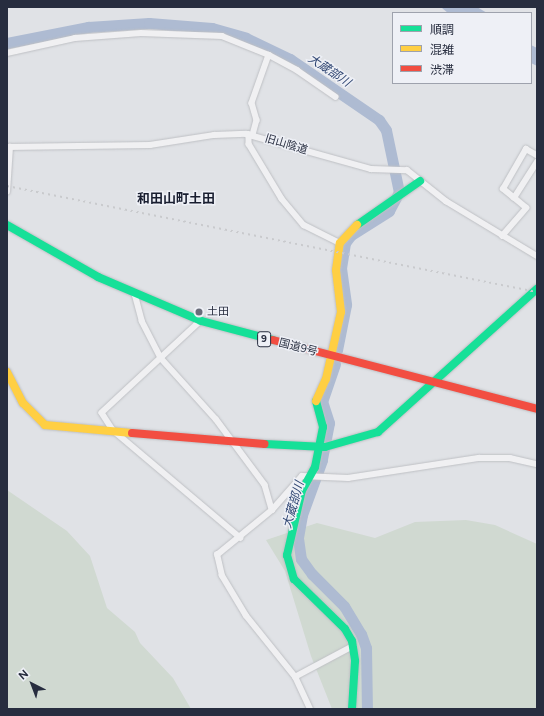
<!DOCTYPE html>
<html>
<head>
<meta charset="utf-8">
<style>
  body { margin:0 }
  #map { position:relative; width:544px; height:716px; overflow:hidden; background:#e0e2e6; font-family:Figtree,"Noto Sans JP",sans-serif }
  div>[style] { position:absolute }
  .green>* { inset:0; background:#d0d9d1 }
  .water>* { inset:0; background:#aebbd2 }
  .river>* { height:11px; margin:-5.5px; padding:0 5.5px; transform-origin:5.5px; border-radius:5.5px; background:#aebbd2 }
  .roads { filter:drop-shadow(0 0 1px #bec0c4) drop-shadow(0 0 1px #bec0c4) }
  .street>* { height:5.5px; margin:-2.75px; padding:0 2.75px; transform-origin:2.75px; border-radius:2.75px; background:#f0f0f2 }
  .fast>* { height:8px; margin:-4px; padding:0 4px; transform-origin:4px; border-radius:4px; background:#16e098 }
  .slow>* { height:8px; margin:-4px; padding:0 4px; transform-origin:4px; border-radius:4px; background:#ffcf43 }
  .jam>* { height:8px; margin:-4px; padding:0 4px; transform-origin:4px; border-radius:4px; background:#f24e42 }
  .rail>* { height:2px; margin-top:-1px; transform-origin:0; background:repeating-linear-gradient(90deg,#c9cacd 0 2px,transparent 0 6px) }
  .dots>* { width:11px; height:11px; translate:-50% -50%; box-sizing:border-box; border:2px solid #eef0f6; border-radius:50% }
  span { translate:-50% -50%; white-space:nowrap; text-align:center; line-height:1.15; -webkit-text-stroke:3px #eef0f6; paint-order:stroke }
  .shield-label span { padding:1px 3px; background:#eef0f6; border:1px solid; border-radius:3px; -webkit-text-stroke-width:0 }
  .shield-label { font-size:10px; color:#272d3f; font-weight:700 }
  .street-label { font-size:11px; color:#272d3f }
  .poi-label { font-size:11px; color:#272d3f }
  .left { translate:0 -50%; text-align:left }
  .water-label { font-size:12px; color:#314773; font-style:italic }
  .quarter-label { font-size:13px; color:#191e30; font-weight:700 }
  .frame { position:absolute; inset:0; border:8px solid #272d3f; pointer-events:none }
  .legend { position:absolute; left:392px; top:12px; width:140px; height:72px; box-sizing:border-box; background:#eef0f6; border:1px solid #9ea2ad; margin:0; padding:5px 7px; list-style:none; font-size:12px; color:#272d3f }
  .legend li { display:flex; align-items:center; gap:8px; height:20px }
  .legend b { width:20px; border:1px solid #9ea2ad }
  .north { position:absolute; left:12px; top:664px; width:40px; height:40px; -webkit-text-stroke:3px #eef0f6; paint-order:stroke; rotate:318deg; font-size:11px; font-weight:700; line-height:16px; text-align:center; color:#272d3f }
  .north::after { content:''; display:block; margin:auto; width:14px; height:18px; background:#272d3f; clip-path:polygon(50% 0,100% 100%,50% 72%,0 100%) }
</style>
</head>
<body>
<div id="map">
  <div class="green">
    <i style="clip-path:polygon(7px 490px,67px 531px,90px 556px,107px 608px,135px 632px,140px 643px,173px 678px,191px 709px,7px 709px)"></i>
    <i style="clip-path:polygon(466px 520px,495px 525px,537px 544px,537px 709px,332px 709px,311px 656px,285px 571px,266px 540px,317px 523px,375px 538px,415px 522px)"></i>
  </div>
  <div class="water">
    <i style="clip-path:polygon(477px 7px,487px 13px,448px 13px,442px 8px)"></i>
    <i style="clip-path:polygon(531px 45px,537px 48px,537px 66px,531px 63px)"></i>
  </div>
  <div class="river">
    <i style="left:7px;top:43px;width:83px;rotate:-11.2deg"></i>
    <i style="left:88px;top:27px;width:61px;rotate:-3.8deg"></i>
    <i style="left:149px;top:23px;width:63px;rotate:4.5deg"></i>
    <i style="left:212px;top:28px;width:35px;rotate:16deg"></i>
    <i style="left:246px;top:38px;width:49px;rotate:25.5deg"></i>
    <i style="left:290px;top:59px;width:108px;rotate:34.4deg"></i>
    <i style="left:379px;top:120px;width:12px;rotate:55deg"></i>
    <i style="left:386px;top:130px;width:63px;rotate:78.2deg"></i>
    <i style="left:399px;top:192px;width:21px;rotate:118deg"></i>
    <i style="left:389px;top:211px;width:45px;rotate:147.7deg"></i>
    <i style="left:351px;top:235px;width:10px;rotate:127deg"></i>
    <i style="left:345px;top:243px;width:25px;rotate:99deg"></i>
    <i style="left:341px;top:268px;width:37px;rotate:82deg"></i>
    <i style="left:346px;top:305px;width:46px;rotate:101.3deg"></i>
    <i style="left:335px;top:364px;width:39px;rotate:109deg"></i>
    <i style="left:322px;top:401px;width:23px;rotate:72deg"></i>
    <i style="left:329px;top:423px;width:38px;rotate:101deg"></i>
    <i style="left:322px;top:460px;width:59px;rotate:110deg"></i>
    <i style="left:302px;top:515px;width:23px;rotate:100deg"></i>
    <i style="left:298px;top:538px;width:21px;rotate:82deg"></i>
    <i style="left:301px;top:559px;width:19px;rotate:54deg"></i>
    <i style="left:312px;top:574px;width:45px;rotate:45deg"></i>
    <i style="left:344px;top:606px;width:33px;rotate:59deg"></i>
    <i style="left:361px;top:634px;width:15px;rotate:70deg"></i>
    <i style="left:366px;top:648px;width:61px;rotate:89.1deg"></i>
  </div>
  <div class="roads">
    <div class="street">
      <i style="left:7px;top:53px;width:70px;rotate:-12.4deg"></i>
      <i style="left:75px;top:38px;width:66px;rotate:-4.3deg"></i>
      <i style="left:141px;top:33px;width:81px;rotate:2.1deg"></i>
      <i style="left:222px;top:36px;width:51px;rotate:22deg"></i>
      <i style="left:269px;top:55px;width:51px;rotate:109.5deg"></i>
      <i style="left:252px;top:103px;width:18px;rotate:74deg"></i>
      <i style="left:257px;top:120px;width:16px;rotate:105deg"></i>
      <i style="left:269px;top:55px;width:32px;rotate:28deg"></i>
      <i style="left:297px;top:70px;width:47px;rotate:34.7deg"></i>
      <i style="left:249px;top:134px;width:10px;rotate:90deg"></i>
      <i style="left:249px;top:144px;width:64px;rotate:59deg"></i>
      <i style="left:282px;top:199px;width:34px;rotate:50deg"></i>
      <i style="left:304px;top:225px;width:40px;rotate:26.6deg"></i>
      <i style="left:7px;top:147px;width:143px;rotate:-0.8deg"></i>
      <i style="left:150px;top:145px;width:65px;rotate:-8.9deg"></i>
      <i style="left:214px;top:135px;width:32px;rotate:-2deg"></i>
      <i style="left:246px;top:134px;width:130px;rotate:15.6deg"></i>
      <i style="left:371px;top:169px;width:36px;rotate:2deg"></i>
      <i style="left:407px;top:170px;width:50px;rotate:38.5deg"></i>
      <i style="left:446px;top:201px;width:106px;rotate:31.1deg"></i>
      <i style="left:7px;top:192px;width:45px;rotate:-86.2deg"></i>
      <i style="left:514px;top:198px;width:14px;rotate:-141deg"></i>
      <i style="left:503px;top:189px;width:46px;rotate:-60.1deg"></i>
      <i style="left:526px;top:149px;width:13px;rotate:29deg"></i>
      <i style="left:502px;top:236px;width:37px;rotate:-49deg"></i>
      <i style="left:526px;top:208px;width:16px;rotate:-140deg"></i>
      <i style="left:514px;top:198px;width:43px;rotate:-57.4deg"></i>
      <i style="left:135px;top:294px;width:28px;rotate:75deg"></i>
      <i style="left:142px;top:321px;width:42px;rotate:62.8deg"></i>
      <i style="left:161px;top:358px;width:82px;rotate:48deg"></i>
      <i style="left:216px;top:419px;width:82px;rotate:53.4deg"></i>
      <i style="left:265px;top:485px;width:26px;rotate:74deg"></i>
      <i style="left:201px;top:321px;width:135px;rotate:137.1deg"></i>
      <i style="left:102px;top:413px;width:20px;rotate:57deg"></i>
      <i style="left:113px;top:430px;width:167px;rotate:40.2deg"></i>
      <i style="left:295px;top:677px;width:66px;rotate:-28.1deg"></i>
      <i style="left:310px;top:709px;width:35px;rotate:-115deg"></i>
      <i style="left:295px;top:677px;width:78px;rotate:-128.8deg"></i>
      <i style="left:246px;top:616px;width:47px;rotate:-121deg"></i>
      <i style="left:222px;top:576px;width:22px;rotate:-103deg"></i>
      <i style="left:217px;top:555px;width:71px;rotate:-39.3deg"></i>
      <i style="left:272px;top:510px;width:45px;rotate:-48.6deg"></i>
      <i style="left:302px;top:476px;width:46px;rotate:2.5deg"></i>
      <i style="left:348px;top:478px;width:133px;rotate:-8.7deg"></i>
      <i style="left:479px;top:458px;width:31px"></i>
      <i style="left:510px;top:458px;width:28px;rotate:13deg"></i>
    </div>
    <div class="fast">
      <i style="left:7px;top:225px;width:105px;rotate:29.7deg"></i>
      <i style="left:98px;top:277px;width:112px;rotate:23.1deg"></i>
      <i style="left:201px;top:321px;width:74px;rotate:14.8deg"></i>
      <i style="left:357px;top:225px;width:77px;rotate:-34.9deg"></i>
      <i style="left:316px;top:401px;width:27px;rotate:75deg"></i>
      <i style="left:323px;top:427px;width:41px;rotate:101.3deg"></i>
      <i style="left:315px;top:467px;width:26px;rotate:119deg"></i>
      <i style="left:302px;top:490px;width:67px;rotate:103deg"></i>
      <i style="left:287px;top:555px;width:25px;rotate:74deg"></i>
      <i style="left:294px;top:579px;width:71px;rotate:44.4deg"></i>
      <i style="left:345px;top:629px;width:14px;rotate:60deg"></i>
      <i style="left:352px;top:641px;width:20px;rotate:81deg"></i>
      <i style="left:355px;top:661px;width:48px;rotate:93.6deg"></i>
      <i style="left:265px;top:444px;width:60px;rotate:2.9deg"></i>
      <i style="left:325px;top:447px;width:55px;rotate:-15.8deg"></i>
      <i style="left:378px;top:432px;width:214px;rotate:-42deg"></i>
    </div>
    <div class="slow">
      <i style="left:7px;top:372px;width:35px;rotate:63deg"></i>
      <i style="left:23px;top:403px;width:31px;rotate:45deg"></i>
      <i style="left:45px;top:425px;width:87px;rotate:5.3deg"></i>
      <i style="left:316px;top:401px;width:24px;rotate:-66deg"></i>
      <i style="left:326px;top:379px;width:69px;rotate:-77.4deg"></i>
      <i style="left:341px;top:312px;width:42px;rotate:-96.8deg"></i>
      <i style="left:336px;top:270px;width:27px;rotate:-82deg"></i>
      <i style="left:340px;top:243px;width:25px;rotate:-47deg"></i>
    </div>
    <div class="jam">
      <i style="left:273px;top:340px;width:273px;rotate:14.6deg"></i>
      <i style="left:132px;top:433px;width:133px;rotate:4.7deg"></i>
    </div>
  </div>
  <div class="rail">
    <i style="left:7px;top:186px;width:540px;rotate:11.31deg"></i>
  </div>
  <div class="dots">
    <i style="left:199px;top:312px;background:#686c79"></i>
  </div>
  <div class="shield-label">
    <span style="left:264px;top:339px">9</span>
  </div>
  <div class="street-label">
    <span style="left:286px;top:145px;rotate:17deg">旧山陰道</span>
    <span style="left:298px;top:348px;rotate:14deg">国道9号</span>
  </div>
  <div class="poi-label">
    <span class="left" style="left:207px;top:312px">土田</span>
  </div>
  <div class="water-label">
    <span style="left:329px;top:71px;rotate:34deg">大蔵部川</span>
    <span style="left:294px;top:505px;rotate:-74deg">大蔵部川</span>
  </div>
  <div class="quarter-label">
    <span style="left:176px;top:199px">和田山町土田</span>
  </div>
  <div class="frame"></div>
  <ul class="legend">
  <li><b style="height:5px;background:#16e098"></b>順調</li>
  <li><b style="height:5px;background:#ffcf43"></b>混雑</li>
  <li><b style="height:5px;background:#f24e42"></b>渋滞</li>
  </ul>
  <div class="north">N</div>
</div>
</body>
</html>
